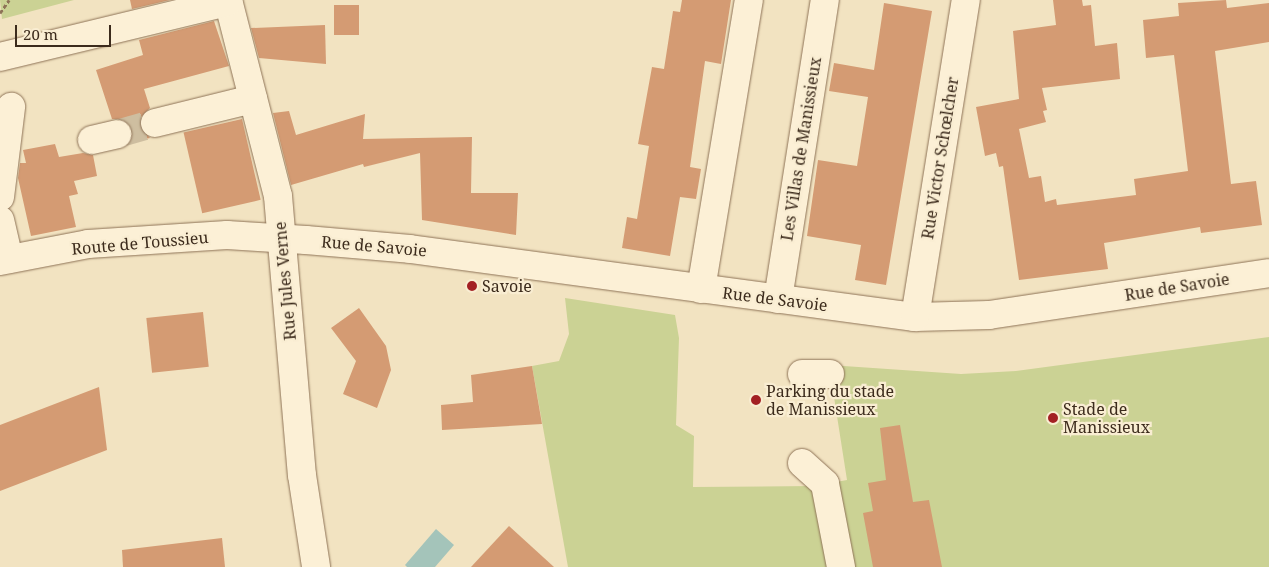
<!DOCTYPE html>
<html>
<head>
<meta charset="utf-8">
<style>
  body { margin:0 }
  #map { position:relative; width:1269px; height:567px; overflow:hidden; background:#f2e3c1; font-family:"Noto Serif",serif }
  div>[style] { position:absolute }
  .green>* { inset:0; background:#cbd294 }
  .water>* { inset:0; background:#a4c4ba }
  .building>* { inset:0; background:#d49b73; transform-origin:0 0 }
  .minor-tunnel>* { height:28px; margin-top:-14px; transform-origin:0; background:repeating-linear-gradient(90deg,#cebea0 0 28px,transparent 0 42px) }
  .path>* { height:3px; margin-top:-1.5px; transform-origin:0; background:repeating-linear-gradient(90deg,#8e7357 0 4px,transparent 0 6.5px) }
  .roads { filter:drop-shadow(0 0 1px #8e7357) drop-shadow(0 0 1px #8e7357) }
  .minor>* { height:28px; margin:-14px; padding:0 14px; transform-origin:14px; border-radius:14px; background:#fcf0d6 }
  .dots>* { width:14px; height:14px; translate:-50% -50%; box-sizing:border-box; border:2px solid #f9edd2; border-radius:50% }
  span { translate:-50% -50%; white-space:nowrap; text-align:center; line-height:1.15; -webkit-text-stroke:4.5px #f9edd2; paint-order:stroke }
  .street-label { font-size:16px; color:#3c2b1c }
  .poi-label { font-size:16px; color:#3c2b1c }
  .left { translate:0 -50%; text-align:left }
  .scale { position:absolute; left:15px; top:25px; width:96px; height:22px; box-sizing:border-box; border:2px solid #3c2b1c; border-top:0; padding-left:6px; font-size:15px; line-height:18px; white-space:nowrap; color:#3c2b1c; -webkit-text-stroke:4px #f9edd2; paint-order:stroke }
</style>
</head>
<body>
<div id="map">
  <div class="green">
    <i style="clip-path:polygon(0 0,74px 0,2px 19px)"></i>
    <i style="clip-path:polygon(565px 298px,675px 315px,679px 338px,676px 425px,694px 436px,693px 487px,814px 486px,847px 480px,829px 365px,961px 374px,1016px 371px,1269px 337px,1269px 567px,568px 567px,532px 366px,559px 361px,569px 334px)"></i>
  </div>
  <div class="water">
    <i style="clip-path:polygon(436px 529px,454px 545px,435px 567px,407px 567px,405px 565px)"></i>
  </div>
  <div class="building">
    <i style="clip-path:polygon(130px 0,170px 0,132px 9px)"></i>
    <i style="clip-path:polygon(682px 0,731px 0,721px 64px,705px 61px,690px 167px,701px 169px,696px 199px,680px 197px,670px 256px,622px 248px,627px 217px,637px 219px,649px 146px,638px 144px,652px 67px,664px 69px,673px 11px,680px 12px)"></i>
    <i style="clip-path:polygon(1053px 0,1082px 0,1083px 6px,1091px 5px,1095px 46px,1117px 43px,1120px 79px,1042px 88px,1047px 110px,1043px 111px,1046px 122px,1019px 129px,1029px 178px,1041px 176px,1045px 202px,1056px 199px,1057px 205px,1136px 195px,1134px 179px,1188px 171px,1174px 55px,1146px 58px,1143px 20px,1179px 16px,1178px 3px,1226px 0,1227px 8px,1269px 3px,1269px 42px,1215px 51px,1231px 184px,1256px 181px,1262px 225px,1201px 233px,1200px 227px,1104px 243px,1108px 269px,1019px 280px,1003px 166px,999px 167px,996px 153px,985px 156px,976px 107px,1019px 99px,1013px 31px,1056px 25px)"></i>
    <i style="clip-path:polygon(884px 3px,932px 11px,886px 285px,855px 280px,861px 245px,807px 236px,818px 160px,857px 166px,868px 97px,829px 91px,834px 63px,874px 70px)"></i>
    <i style="left:334px;top:5px;width:25px;height:30px"></i>
    <i style="clip-path:polygon(214px 21px,229px 66px,144px 89px,150px 108px,140px 118px,140px 126px,150px 138px,130px 142px,132px 130px,122px 119px,112px 119px,96px 70px,143px 55px,139px 40px)"></i>
    <i style="clip-path:polygon(325px 25px,326px 64px,259px 58px,251px 28px)"></i>
    <i style="clip-path:polygon(289px 111px,296px 135px,365px 114px,363px 139px,472px 137px,471px 193px,518px 193px,516px 235px,422px 220px,420px 153px,364px 167px,363px 164px,291px 185px,273px 113px)"></i>
    <i style="left:242px;top:119px;width:83px;height:60px;rotate:77deg"></i>
    <i style="clip-path:polygon(55px 144px,59px 157px,83px 153px,93px 155px,97px 176px,74px 181px,78px 194px,69px 196px,76px 227px,31px 236px,18px 178px,20px 163px,26px 163px,23px 150px)"></i>
    <i style="clip-path:polygon(359px 308px,386px 346px,391px 370px,377px 408px,343px 394px,356px 361px,331px 328px)"></i>
    <i style="left:203px;top:312px;width:55px;height:57px;rotate:84deg"></i>
    <i style="clip-path:polygon(532px 366px,542px 424px,442px 430px,441px 405px,473px 402px,471px 375px)"></i>
    <i style="clip-path:polygon(99px 387px,107px 450px,0 491px,0 425px)"></i>
    <i style="clip-path:polygon(900px 425px,913px 502px,929px 500px,942px 567px,873px 567px,863px 513px,873px 511px,868px 483px,886px 480px,880px 428px)"></i>
    <i style="clip-path:polygon(509px 526px,554px 567px,471px 567px)"></i>
    <i style="clip-path:polygon(222px 538px,225px 567px,123px 567px,122px 550px)"></i>
  </div>
  <div class="minor-tunnel">
    <i style="left:117px;top:134px;width:40px;rotate:-16deg"></i>
  </div>
  <div class="path">
    <i style="left:0;top:13px;width:16px;rotate:-55deg"></i>
  </div>
  <div class="roads">
    <div class="minor">
      <i style="left:228px;top:0;width:202px;rotate:75.7deg"></i>
      <i style="left:278px;top:196px;width:280px;rotate:85.1deg"></i>
      <i style="left:302px;top:475px;width:93px;rotate:81.3deg"></i>
      <i style="left:0;top:57px;width:235px;rotate:-13.6deg"></i>
      <i style="left:155px;top:123px;width:101px;rotate:-13.8deg"></i>
      <i style="left:92px;top:140px;width:26px;rotate:-13deg"></i>
      <i style="left:0;top:197px;width:91px;rotate:-83deg"></i>
      <i style="left:0;top:220px;width:40px;rotate:77deg"></i>
      <i style="left:0;top:261px;width:90px;rotate:-10.9deg"></i>
      <i style="left:88px;top:244px;width:139px;rotate:-3.7deg"></i>
      <i style="left:227px;top:235px;width:79px;rotate:3.6deg"></i>
      <i style="left:306px;top:240px;width:104px;rotate:4.9deg"></i>
      <i style="left:410px;top:249px;width:510px;rotate:7.67deg"></i>
      <i style="left:915px;top:317px;width:74px;rotate:-1.5deg"></i>
      <i style="left:989px;top:315px;width:283px;rotate:-8.5deg"></i>
      <i style="left:701px;top:289px;width:293px;rotate:-80.6deg"></i>
      <i style="left:778px;top:299px;width:303px;rotate:-81.1deg"></i>
      <i style="left:915px;top:317px;width:321px;rotate:-80.9deg"></i>
      <i style="left:802px;top:374px;width:28px"></i>
      <i style="left:802px;top:463px;width:31px;rotate:42deg"></i>
      <i style="left:825px;top:484px;width:85px;rotate:79.1deg"></i>
    </div>
  </div>
  <div class="dots">
    <i style="left:472px;top:286px;background:#a32023"></i>
    <i style="left:756px;top:400px;background:#a32023"></i>
    <i style="left:1053px;top:418px;background:#a32023"></i>
  </div>
  <div class="street-label">
    <span style="left:801px;top:149px;rotate:-81deg">Les Villas de Manissieux</span>
    <span style="left:940px;top:158px;rotate:-81deg">Rue Victor Schœlcher</span>
    <span style="left:140px;top:243px;rotate:-5deg">Route de Toussieu</span>
    <span style="left:374px;top:246px;rotate:5deg">Rue de Savoie</span>
    <span style="left:285px;top:281px;rotate:-95deg">Rue Jules Verne</span>
    <span style="left:1177px;top:287px;rotate:-9deg">Rue de Savoie</span>
    <span style="left:775px;top:299px;rotate:7deg">Rue de Savoie</span>
  </div>
  <div class="poi-label">
    <span class="left" style="left:482px;top:286px">Savoie</span>
    <span class="left" style="left:766px;top:400px">Parking du stade<br>de Manissieux</span>
    <span class="left" style="left:1063px;top:418px">Stade de<br>Manissieux</span>
  </div>
  <div class="scale">20 m</div>
</div>
</body>
</html>
